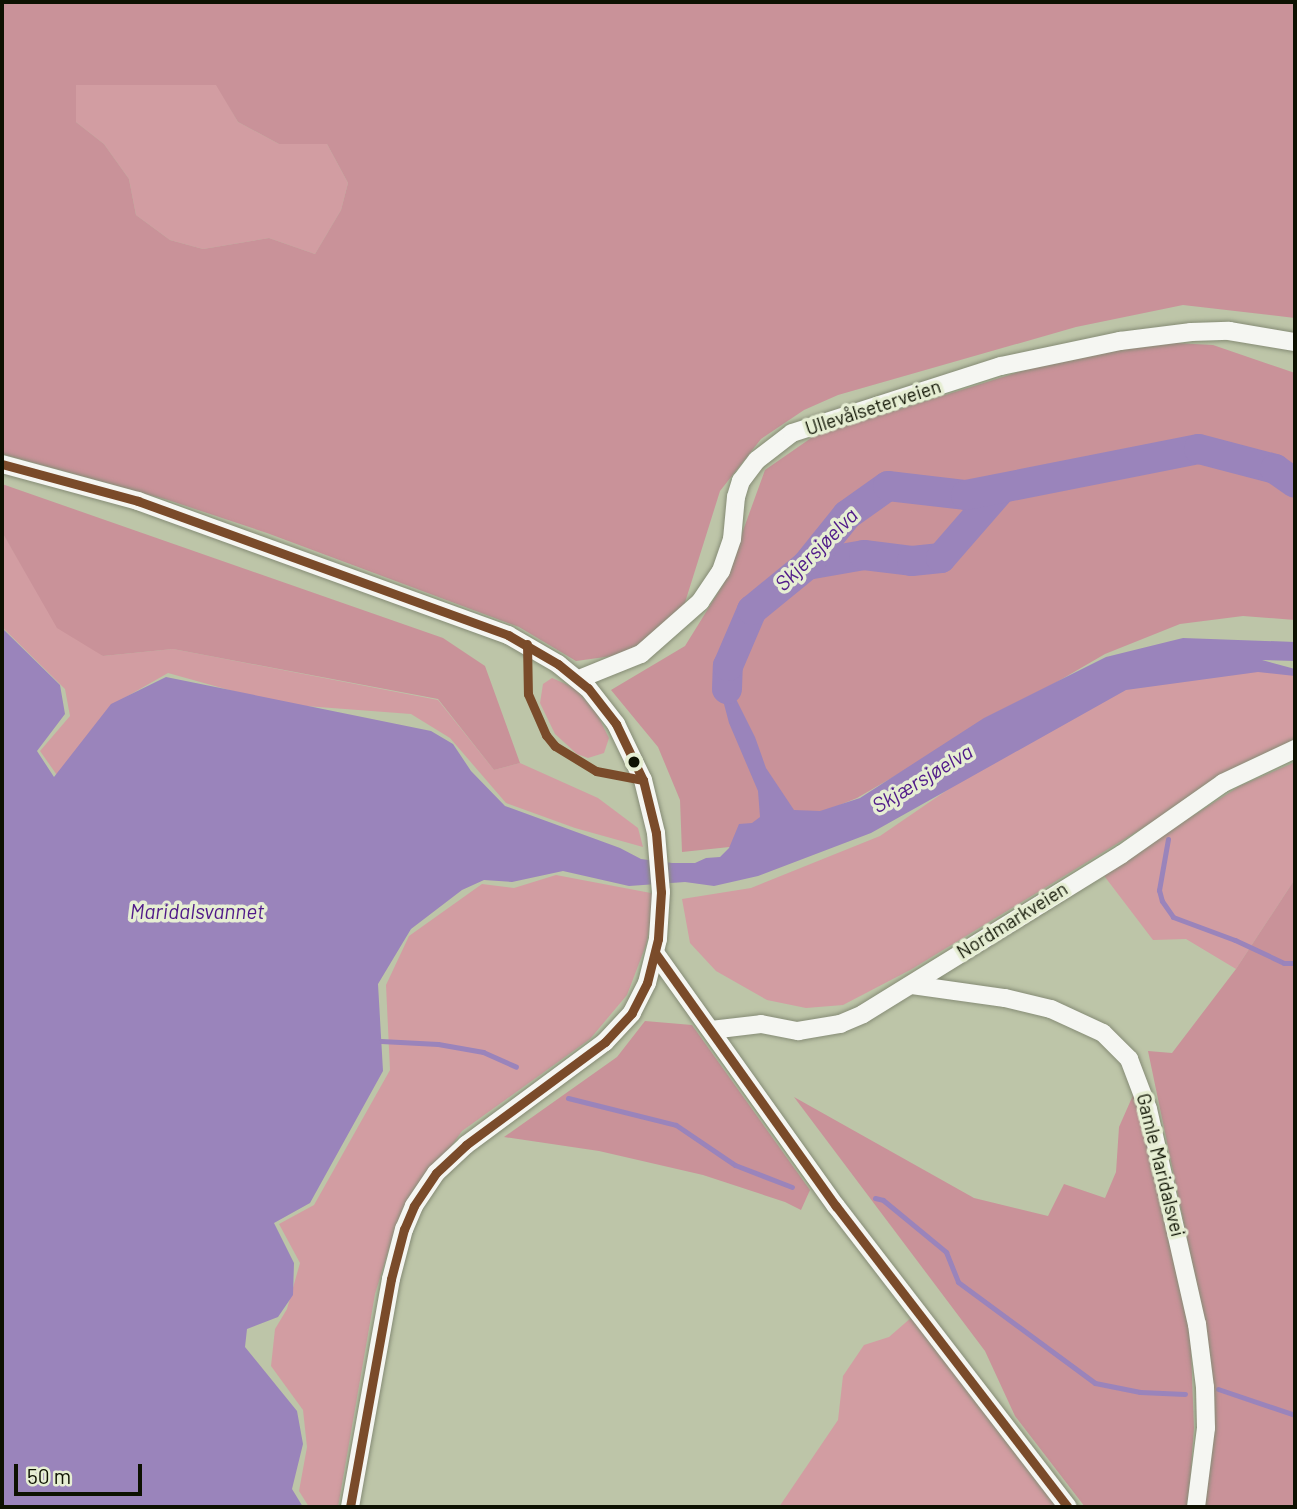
<!DOCTYPE html>
<html>
<head>
<meta charset="utf-8">
<style>
  body { margin:0 }
  #map { position:relative; width:1297px; height:1509px; overflow:hidden; background:#bdc5a8; font-family:Barlow,sans-serif }
  div>[style] { position:absolute }
  .green>* { inset:0; background:#d29da2 }
  .forest>* { inset:0; background:#c99299 }
  .water>* { inset:0; background:#9a84bb }
  .stream>* { height:5px; margin:-2.5px; padding:0 2.5px; transform-origin:2.5px; border-radius:2.5px; background:#9a84bb }
  .river>* { height:30px; margin:-15px; padding:0 15px; transform-origin:15px; border-radius:15px; background:#9a84bb }
  .roads { filter:drop-shadow(0 0 2px #858b75) drop-shadow(0 0 2px #858b75) }
  .minor>* { height:18px; margin:-9px; padding:0 9px; transform-origin:9px; border-radius:9px; background:#f5f6f2 }
  .bus-1>* { height:9px; margin:-4.5px; padding:0 4.5px; transform-origin:4.5px; border-radius:4.5px; background:#7a4b2a }
  .dots>* { width:19px; height:19px; translate:-50% -50%; box-sizing:border-box; border:4px solid #e6eed3; border-radius:50% }
  span { translate:-50% -50%; white-space:nowrap; text-align:center; line-height:1.15; -webkit-text-stroke:7px #e6eed3; paint-order:stroke }
  .street-label { font-size:19px; color:#0d1101 }
  .water-label { font-size:21px; color:#501a89; font-style:italic }
  .frame { position:absolute; inset:0; border:4px solid #0d1101; pointer-events:none }
  .scale { position:absolute; left:14px; top:1464px; width:128px; height:32px; box-sizing:border-box; border:4px solid #0d1101; border-top:0; padding-left:9px; font-size:21px; line-height:24px; white-space:nowrap; color:#0d1101; -webkit-text-stroke:5px #e6eed3; paint-order:stroke }
</style>
</head>
<body>
<div id="map">
  <div class="green">
    <i style="clip-path:polygon(75px 85px,217px 85px,238px 122px,279px 144px,327px 144px,348px 183px,341px 210px,315px 254px,269px 238px,203px 249px,170px 240px,136px 215px,129px 179px,104px 144px,76px 122px)"></i>
    <i style="clip-path:polygon(2px 532px,27px 574px,103px 656px,173px 649px,438px 700px,494px 770px,520px 763px,598px 798px,638px 828px,643px 847px,575px 828px,506px 803px,450px 738px,411px 714px,279px 704px,168px 673px,112px 705px,59px 778px,40px 751px,70px 716px,65px 689px,2px 627px)"></i>
    <i style="clip-path:polygon(1275px 669px,1295px 672px,1295px 744px,1252px 761px,912px 969px,843px 1005px,806px 1008px,767px 1000px,716px 971px,690px 943px,682px 899px,751px 888px,880px 836px,1073px 704px,1172px 673px)"></i>
    <i style="clip-path:polygon(552px 678px,575px 688px,597px 714px,609px 738px,604px 753px,588px 758px,577px 754px,555px 734px,540px 703px,543px 684px)"></i>
    <i style="clip-path:polygon(1295px 762px,1295px 879px,1236px 969px,1186px 939px,1153px 940px,1102px 873px,1240px 786px)"></i>
    <i style="clip-path:polygon(556px 875px,656px 894px,646px 945px,627px 995px,590px 1039px,462px 1131px,397px 1223px,375px 1294px,338px 1507px,309px 1507px,299px 1491px,307px 1447px,303px 1410px,271px 1366px,275px 1329px,287px 1309px,300px 1263px,279px 1224px,314px 1205px,390px 1070px,386px 985px,409px 936px,482px 884px,514px 888px)"></i>
    <i style="clip-path:polygon(912px 1317px,1059px 1507px,779px 1507px,838px 1420px,843px 1376px,864px 1345px,889px 1337px)"></i>
  </div>
  <div class="forest">
    <i style="clip-path:polygon(evenodd,2px 2px,1295px 2px,1295px 318px,1183px 305px,1076px 327px,838px 395px,804px 410px,761px 439px,720px 491px,677px 628px,627px 654px,576px 661px,519px 627px,267px 533px,168px 500px,2px 454px,2px 2px,76px 85px,216px 85px,238px 122px,279px 144px,327px 144px,348px 183px,341px 210px,315px 254px,269px 238px,203px 249px,170px 240px,136px 215px,129px 179px,104px 144px,76px 122px,76px 85px)"></i>
    <i style="clip-path:polygon(1121px 340px,1213px 345px,1295px 373px,1295px 620px,1243px 616px,1180px 624px,1105px 654px,857px 798px,739px 846px,682px 852px,680px 800px,658px 747px,611px 690px,685px 646px,724px 583px,765px 470px,814px 436px)"></i>
    <i style="clip-path:polygon(2px 484px,443px 638px,485px 666px,520px 763px,494px 770px,438px 699px,173px 649px,103px 656px,57px 628px,2px 532px)"></i>
    <i style="clip-path:polygon(1295px 879px,1295px 1507px,1201px 1507px,1206px 1329px,1148px 1051px,1172px 1053px,1236px 969px)"></i>
    <i style="clip-path:polygon(645px 1021px,692px 1025px,810px 1190px,801px 1210px,785px 1202px,703px 1175px,599px 1151px,504px 1137px,617px 1057px)"></i>
    <i style="clip-path:polygon(1134px 1093px,1146px 1112px,1190px 1325px,1194px 1428px,1188px 1507px,1085px 1507px,1015px 1416px,985px 1351px,794px 1097px,974px 1198px,1048px 1216px,1064px 1184px,1105px 1198px,1116px 1172px,1119px 1127px)"></i>
  </div>
  <div class="water">
    <i style="clip-path:polygon(2px 628px,60px 685px,65px 714px,37px 751px,54px 777px,111px 704px,166px 677px,431px 731px,453px 744px,471px 771px,505px 806px,620px 848px,641px 859px,672px 863px,695px 863px,706px 858px,720px 857px,729px 848px,739px 824px,752px 823px,760px 817px,758px 791px,729px 723px,719px 685px,725px 649px,740px 653px,733px 693px,755px 737px,766px 768px,794px 810px,820px 811px,860px 798px,984px 718px,1106px 657px,1183px 638px,1295px 642px,1295px 661px,1262px 660px,1295px 669px,1295px 676px,1258px 672px,1126px 690px,871px 833px,758px 876px,714px 886px,685px 882px,629px 886px,563px 871px,512px 882px,484px 880px,462px 890px,411px 929px,378px 984px,383px 1071px,310px 1203px,274px 1223px,294px 1263px,293px 1295px,278px 1317px,247px 1329px,245px 1347px,297px 1411px,303px 1444px,292px 1489px,303px 1507px,2px 1507px)"></i>
  </div>
  <div class="stream">
    <i style="left:1168px;top:839px;width:52px;rotate:100deg"></i>
    <i style="left:1159px;top:890px;width:11px;rotate:75deg"></i>
    <i style="left:1162px;top:901px;width:19px;rotate:55deg"></i>
    <i style="left:1173px;top:917px;width:66px;rotate:20.4deg"></i>
    <i style="left:1235px;top:940px;width:54px;rotate:25.1deg"></i>
    <i style="left:1284px;top:963px;width:11px"></i>
    <i style="left:381px;top:1041px;width:57px;rotate:3deg"></i>
    <i style="left:438px;top:1044px;width:46px;rotate:10.1deg"></i>
    <i style="left:483px;top:1052px;width:36px;rotate:24deg"></i>
    <i style="left:568px;top:1098px;width:111px;rotate:14deg"></i>
    <i style="left:676px;top:1125px;width:71px;rotate:34.1deg"></i>
    <i style="left:735px;top:1165px;width:61px;rotate:21.1deg"></i>
    <i style="left:875px;top:1198px;width:8px;rotate:14deg"></i>
    <i style="left:883px;top:1200px;width:82px;rotate:39.5deg"></i>
    <i style="left:946px;top:1252px;width:32px;rotate:68deg"></i>
    <i style="left:958px;top:1282px;width:170px;rotate:36.4deg"></i>
    <i style="left:1095px;top:1383px;width:46px;rotate:11.3deg"></i>
    <i style="left:1140px;top:1392px;width:45px;rotate:2.5deg"></i>
    <i style="left:1218px;top:1389px;width:81px;rotate:18.7deg"></i>
  </div>
  <div class="river">
    <i style="left:807px;top:565px;width:58px;rotate:-10deg"></i>
    <i style="left:864px;top:555px;width:48px;rotate:7.1deg"></i>
    <i style="left:912px;top:561px;width:29px;rotate:-6deg"></i>
    <i style="left:941px;top:558px;width:91px;rotate:-49deg"></i>
    <i style="left:727px;top:689px;width:23px;rotate:-88deg"></i>
    <i style="left:728px;top:666px;width:61px;rotate:-66.8deg"></i>
    <i style="left:752px;top:610px;width:71px;rotate:-39.3deg"></i>
    <i style="left:807px;top:565px;width:64px;rotate:-51.3deg"></i>
    <i style="left:847px;top:515px;width:50px;rotate:-35.3deg"></i>
    <i style="left:888px;top:486px;width:79px;rotate:6.6deg"></i>
    <i style="left:966px;top:495px;width:237px;rotate:-11.2deg"></i>
    <i style="left:1199px;top:449px;width:79px;rotate:14.7deg"></i>
    <i style="left:1275px;top:469px;width:24px;rotate:35deg"></i>
  </div>
  <div class="roads">
    <div class="minor">
      <i style="left:2px;top:464px;width:141px;rotate:15.2deg"></i>
      <i style="left:138px;top:501px;width:394px;rotate:19.9deg"></i>
      <i style="left:508px;top:635px;width:58px;rotate:30.1deg"></i>
      <i style="left:558px;top:664px;width:38px;rotate:39deg"></i>
      <i style="left:588px;top:688px;width:46px;rotate:52.1deg"></i>
      <i style="left:616px;top:724px;width:62px;rotate:64.3deg"></i>
      <i style="left:643px;top:780px;width:55px;rotate:76.2deg"></i>
      <i style="left:656px;top:833px;width:59px;rotate:85.2deg"></i>
      <i style="left:661px;top:892px;width:47px;rotate:93.7deg"></i>
      <i style="left:658px;top:939px;width:45px;rotate:104deg"></i>
      <i style="left:647px;top:983px;width:34px;rotate:117deg"></i>
      <i style="left:632px;top:1013px;width:40px;rotate:133deg"></i>
      <i style="left:605px;top:1042px;width:173px;rotate:143.5deg"></i>
      <i style="left:466px;top:1145px;width:41px;rotate:137deg"></i>
      <i style="left:436px;top:1173px;width:40px;rotate:124deg"></i>
      <i style="left:414px;top:1206px;width:25px;rotate:113deg"></i>
      <i style="left:404px;top:1229px;width:52px;rotate:104.6deg"></i>
      <i style="left:391px;top:1279px;width:232px;rotate:100.2deg"></i>
      <i style="left:579px;top:679px;width:67px;rotate:-22deg"></i>
      <i style="left:641px;top:654px;width:79px;rotate:-41.4deg"></i>
      <i style="left:700px;top:602px;width:37px;rotate:-56deg"></i>
      <i style="left:721px;top:571px;width:34px;rotate:-71deg"></i>
      <i style="left:732px;top:539px;width:42px;rotate:-84.6deg"></i>
      <i style="left:736px;top:497px;width:17px;rotate:-73deg"></i>
      <i style="left:741px;top:481px;width:26px;rotate:-53deg"></i>
      <i style="left:757px;top:460px;width:44px;rotate:-37.6deg"></i>
      <i style="left:792px;top:433px;width:219px;rotate:-17.8deg"></i>
      <i style="left:1001px;top:366px;width:122px;rotate:-11.9deg"></i>
      <i style="left:1120px;top:341px;width:72px;rotate:-7.2deg"></i>
      <i style="left:1191px;top:332px;width:38px;rotate:-2deg"></i>
      <i style="left:1229px;top:331px;width:67px;rotate:9.5deg"></i>
      <i style="left:656px;top:954px;width:310px;rotate:54.5deg"></i>
      <i style="left:836px;top:1206px;width:380px;rotate:52.4deg"></i>
      <i style="left:912px;top:985px;width:94px;rotate:8deg"></i>
      <i style="left:1005px;top:998px;width:47px;rotate:13.4deg"></i>
      <i style="left:1051px;top:1009px;width:57px;rotate:24.8deg"></i>
      <i style="left:1103px;top:1033px;width:37px;rotate:45deg"></i>
      <i style="left:1129px;top:1059px;width:53px;rotate:69.2deg"></i>
      <i style="left:1148px;top:1109px;width:221px;rotate:77.2deg"></i>
      <i style="left:1197px;top:1324px;width:64px;rotate:82.8deg"></i>
      <i style="left:1205px;top:1387px;width:41px;rotate:88.6deg"></i>
      <i style="left:1206px;top:1428px;width:80px;rotate:97.2deg"></i>
      <i style="left:711px;top:1030px;width:50px;rotate:-6.8deg"></i>
      <i style="left:761px;top:1024px;width:38px;rotate:11deg"></i>
      <i style="left:798px;top:1031px;width:43px;rotate:-9.5deg"></i>
      <i style="left:840px;top:1024px;width:25px;rotate:-23deg"></i>
      <i style="left:863px;top:1014px;width:304px;rotate:-31.7deg"></i>
      <i style="left:1122px;top:854px;width:123px;rotate:-35.1deg"></i>
      <i style="left:1223px;top:783px;width:80px;rotate:-25.3deg"></i>
    </div>
  </div>
  <div class="bus-1">
    <i style="left:2px;top:464px;width:141px;rotate:15.2deg"></i>
    <i style="left:138px;top:501px;width:394px;rotate:19.9deg"></i>
    <i style="left:508px;top:635px;width:58px;rotate:30.1deg"></i>
    <i style="left:558px;top:664px;width:38px;rotate:39deg"></i>
    <i style="left:588px;top:688px;width:46px;rotate:52.1deg"></i>
    <i style="left:616px;top:724px;width:62px;rotate:64.3deg"></i>
    <i style="left:643px;top:780px;width:55px;rotate:76.2deg"></i>
    <i style="left:656px;top:833px;width:59px;rotate:85.2deg"></i>
    <i style="left:661px;top:892px;width:47px;rotate:93.7deg"></i>
    <i style="left:658px;top:939px;width:45px;rotate:104deg"></i>
    <i style="left:647px;top:983px;width:34px;rotate:117deg"></i>
    <i style="left:632px;top:1013px;width:40px;rotate:133deg"></i>
    <i style="left:605px;top:1042px;width:173px;rotate:143.5deg"></i>
    <i style="left:466px;top:1145px;width:41px;rotate:137deg"></i>
    <i style="left:436px;top:1173px;width:40px;rotate:124deg"></i>
    <i style="left:414px;top:1206px;width:25px;rotate:113deg"></i>
    <i style="left:404px;top:1229px;width:52px;rotate:104.6deg"></i>
    <i style="left:391px;top:1279px;width:232px;rotate:100.2deg"></i>
    <i style="left:527px;top:644px;width:50px;rotate:88.9deg"></i>
    <i style="left:528px;top:694px;width:45px;rotate:66.3deg"></i>
    <i style="left:546px;top:735px;width:14px;rotate:51deg"></i>
    <i style="left:555px;top:746px;width:48px;rotate:31.4deg"></i>
    <i style="left:596px;top:771px;width:48px;rotate:10.8deg"></i>
    <i style="left:656px;top:954px;width:310px;rotate:54.5deg"></i>
    <i style="left:836px;top:1206px;width:380px;rotate:52.4deg"></i>
  </div>
  <div class="dots">
    <i style="left:634px;top:762px;background:#0d1101"></i>
  </div>
  <div class="street-label">
    <span style="left:873px;top:407px;rotate:-18deg">Ullevålseterveien</span>
    <span style="left:1012px;top:920px;rotate:-32deg">Nordmarkveien</span>
    <span style="left:1161px;top:1165px;rotate:76deg">Gamle Maridalsvei</span>
  </div>
  <div class="water-label">
    <span style="left:816px;top:549px;rotate:-45deg">Skjersjøelva</span>
    <span style="left:922px;top:778px;rotate:-31deg">Skjærsjøelva</span>
    <span style="left:197px;top:911px">Maridalsvannet</span>
  </div>
  <div class="frame"></div>
  <div class="scale">50 m</div>
</div>
</body>
</html>
